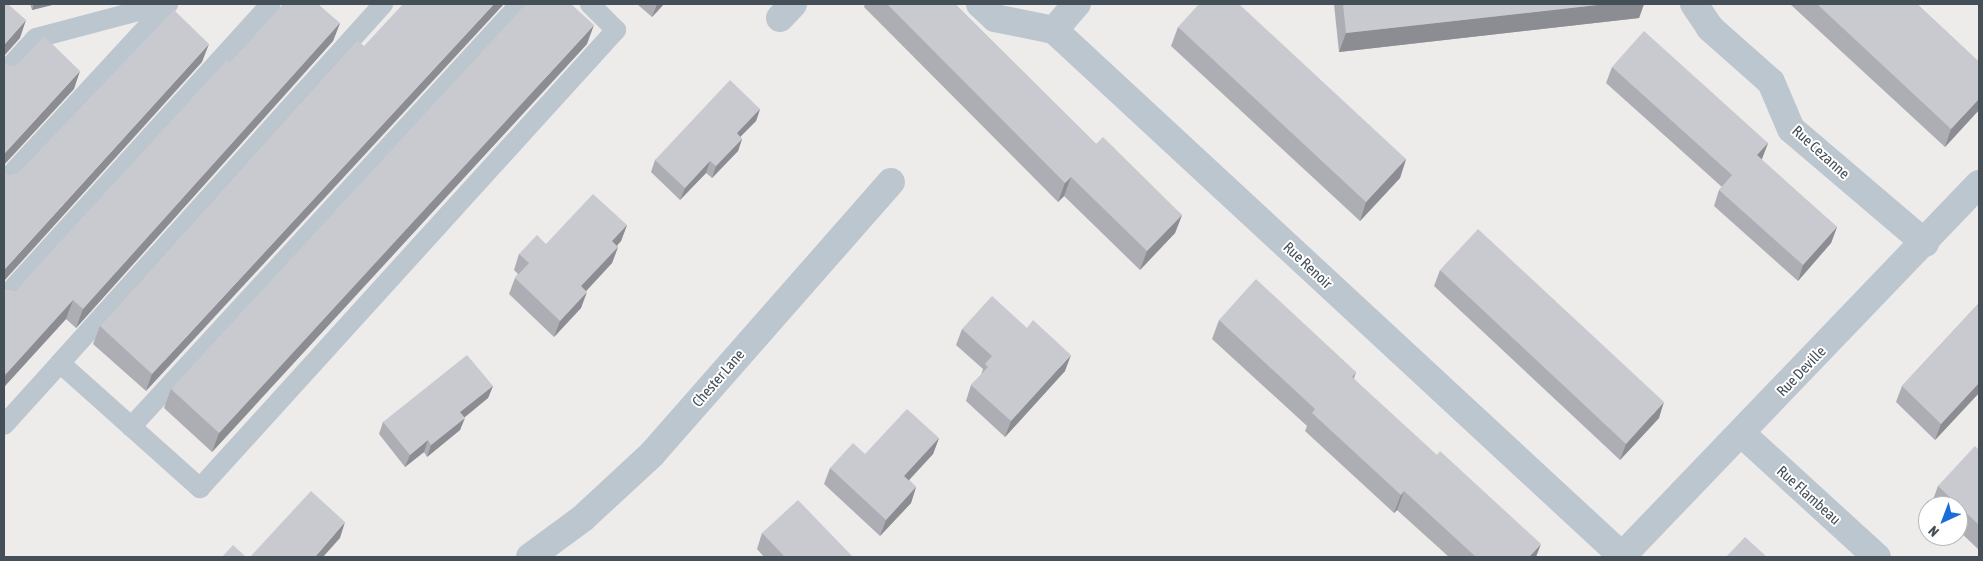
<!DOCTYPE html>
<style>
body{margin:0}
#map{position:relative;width:1983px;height:561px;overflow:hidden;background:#eeebeb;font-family:"Asap Condensed",sans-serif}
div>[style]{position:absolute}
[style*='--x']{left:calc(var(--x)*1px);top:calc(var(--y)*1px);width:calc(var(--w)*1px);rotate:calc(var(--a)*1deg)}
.service>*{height:20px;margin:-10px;padding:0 10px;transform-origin:10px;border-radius:10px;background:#bcc6ce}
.minor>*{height:28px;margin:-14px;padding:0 14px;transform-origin:14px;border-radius:14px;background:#bcc6ce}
.wall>*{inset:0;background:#acaeb3}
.shaded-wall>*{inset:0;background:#8c8d92}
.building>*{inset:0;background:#c8cad0}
span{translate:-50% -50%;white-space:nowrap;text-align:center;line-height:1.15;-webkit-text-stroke:4px #fff;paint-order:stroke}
.street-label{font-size:15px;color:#444f58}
.frame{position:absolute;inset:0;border:5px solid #444f58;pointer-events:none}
.north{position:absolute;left:1918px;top:496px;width:50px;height:50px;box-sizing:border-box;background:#fff;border:1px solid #b4b9bc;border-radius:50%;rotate:223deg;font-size:14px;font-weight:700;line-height:20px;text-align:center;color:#444f58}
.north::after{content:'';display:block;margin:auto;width:18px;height:22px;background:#186ddb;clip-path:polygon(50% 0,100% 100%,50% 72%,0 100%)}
</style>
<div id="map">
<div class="service">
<i style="--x:4;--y:73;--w:47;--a:-47.6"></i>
<i style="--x:36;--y:38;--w:133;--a:-14.8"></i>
<i style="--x:4;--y:182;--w:242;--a:-47.3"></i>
<i style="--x:4;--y:298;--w:397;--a:-47.8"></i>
<i style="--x:60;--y:363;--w:483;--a:-48"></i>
<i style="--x:4;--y:425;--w:84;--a:-47.9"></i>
<i style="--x:60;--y:363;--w:188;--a:41.8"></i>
<i style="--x:200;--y:488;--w:619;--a:-47.75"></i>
<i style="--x:616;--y:30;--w:37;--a:-135"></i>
<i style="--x:131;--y:427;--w:575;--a:-47.4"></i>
</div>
<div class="minor">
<i style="--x:980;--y:4;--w:21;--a:43"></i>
<i style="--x:995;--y:18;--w:60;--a:11.5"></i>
<i style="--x:1054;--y:30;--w:774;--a:42.8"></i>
<i style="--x:1694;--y:4;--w:29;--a:56"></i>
<i style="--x:1710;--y:28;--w:81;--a:41.5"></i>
<i style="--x:1771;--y:82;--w:51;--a:66.9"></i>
<i style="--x:1791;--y:129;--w:176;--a:40.4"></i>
<i style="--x:780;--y:18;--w:19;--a:-47"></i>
<i style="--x:1054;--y:30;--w:35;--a:-49"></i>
<i style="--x:1741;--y:433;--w:184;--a:42.4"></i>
<i style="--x:530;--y:557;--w:66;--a:-36.3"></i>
<i style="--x:583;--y:518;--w:94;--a:-42.8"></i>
<i style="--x:652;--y:454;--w:362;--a:-48.7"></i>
<i style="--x:1621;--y:557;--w:517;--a:-46.18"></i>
</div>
<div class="wall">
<i style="clip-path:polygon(30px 4px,56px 4px,32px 10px)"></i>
<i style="clip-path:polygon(637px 4px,664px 4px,652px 17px)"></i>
<i style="clip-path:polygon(865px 4px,955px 4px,1096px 144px,1182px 215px,1175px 233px,1140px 270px,1064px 196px,1058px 202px,864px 7px)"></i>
<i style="clip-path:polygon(1334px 4px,1644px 4px,1639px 18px,1339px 52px)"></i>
<i style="clip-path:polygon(1790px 4px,1917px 4px,1979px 62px,1979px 110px,1945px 147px)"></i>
<i style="clip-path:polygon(340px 23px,333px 41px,76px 328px,66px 319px,4px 387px,4px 288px,15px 291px,230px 63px)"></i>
<i style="clip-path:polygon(1178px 27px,1406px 159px,1400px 178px,1360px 221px,1171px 46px)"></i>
<i style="clip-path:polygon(357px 40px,146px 391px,93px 344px,100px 326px)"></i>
<i style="clip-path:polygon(587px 44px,212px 452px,164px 408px,171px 389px)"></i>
<i style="clip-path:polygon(1612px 67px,1768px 143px,1761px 160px,1837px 227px,1831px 243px,1798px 281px,1714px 206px,1719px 190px,1722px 187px,1606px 83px)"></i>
<i style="clip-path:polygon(760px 109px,756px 121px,740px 137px,742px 139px,738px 151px,712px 178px,706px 173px,680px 200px,651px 172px,655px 160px)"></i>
<i style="clip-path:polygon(627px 225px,621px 241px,617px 246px,618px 247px,612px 263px,586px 291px,581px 308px,554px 337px,509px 294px,515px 278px,518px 274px,514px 270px,519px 254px,546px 244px)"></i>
<i style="clip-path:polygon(1440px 270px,1659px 418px,1620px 460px,1434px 286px)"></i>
<i style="clip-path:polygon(1979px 303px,1979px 393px,1935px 440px,1896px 402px,1902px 386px)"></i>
<i style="clip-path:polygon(1219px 320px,1356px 372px,1354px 379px,1536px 557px,1449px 557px,1397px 510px,1394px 513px,1305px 431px,1307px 426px,1212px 339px)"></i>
<i style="clip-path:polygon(962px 329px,1065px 371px,1005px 437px,966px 401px,971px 385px,981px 375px,983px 369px,956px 345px)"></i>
<i style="clip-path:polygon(493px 386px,488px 398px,464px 418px,460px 430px,427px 457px,424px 452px,405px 467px,379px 434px,383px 422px)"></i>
<i style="clip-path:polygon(939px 438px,933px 454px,909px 480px,916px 487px,911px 503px,880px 536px,824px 484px,830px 468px,865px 454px)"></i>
<i style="clip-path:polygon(1979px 450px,1979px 550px,1958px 530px,1958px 506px,1932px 506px,1931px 505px,1938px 486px)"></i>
<i style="clip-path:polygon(762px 533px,853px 557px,764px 557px,757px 549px)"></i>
</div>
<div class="shaded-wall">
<i style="clip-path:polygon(34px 4px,56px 4px,32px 10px)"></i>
<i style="clip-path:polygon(494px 4px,504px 4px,146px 391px,152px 374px)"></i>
<i style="clip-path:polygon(657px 4px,664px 4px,652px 17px)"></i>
<i style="clip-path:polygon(1606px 4px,1644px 4px,1639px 18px,1339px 52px,1346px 33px)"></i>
<i style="clip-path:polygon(26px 20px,20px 38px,4px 56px,4px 45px)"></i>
<i style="clip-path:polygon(340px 23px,333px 41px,76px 328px,83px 309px)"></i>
<i style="clip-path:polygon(594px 25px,587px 44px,212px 452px,219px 433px)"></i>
<i style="clip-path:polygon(209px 44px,202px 62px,4px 281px,4px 270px)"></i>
<i style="clip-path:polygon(80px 71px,74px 89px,4px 165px,4px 154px)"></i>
<i style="clip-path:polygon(1979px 99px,1979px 110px,1945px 147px,1951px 129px)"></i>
<i style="clip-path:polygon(760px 109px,756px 121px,732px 145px,737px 133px)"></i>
<i style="clip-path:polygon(742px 139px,738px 151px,712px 178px,716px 166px)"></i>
<i style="clip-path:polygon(1768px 143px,1762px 159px,1751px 171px,1757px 155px)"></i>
<i style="clip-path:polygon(1406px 159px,1400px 178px,1360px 221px,1366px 202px)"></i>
<i style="clip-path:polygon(710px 161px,706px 173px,680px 200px,685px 188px)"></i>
<i style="clip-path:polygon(1071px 177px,1064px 196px,1058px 202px,1065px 183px)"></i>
<i style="clip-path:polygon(1182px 215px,1175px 233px,1140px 270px,1147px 251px)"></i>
<i style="clip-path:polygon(627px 225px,621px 241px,606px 257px,612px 241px)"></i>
<i style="clip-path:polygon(1837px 227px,1831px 243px,1798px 281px,1803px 265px)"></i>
<i style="clip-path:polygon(618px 247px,612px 263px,576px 302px,581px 286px)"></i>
<i style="clip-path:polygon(587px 292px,581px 308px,554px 337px,560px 321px)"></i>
<i style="clip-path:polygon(73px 300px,66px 319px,4px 387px,4px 379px,6px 374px)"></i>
<i style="clip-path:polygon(1071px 355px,1065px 371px,1005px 437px,1011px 421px)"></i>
<i style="clip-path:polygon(1979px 383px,1979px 393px,1935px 440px,1941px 424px)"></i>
<i style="clip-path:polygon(493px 386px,488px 398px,456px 424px,460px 412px)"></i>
<i style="clip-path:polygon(1664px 402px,1659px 418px,1620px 460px,1626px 444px)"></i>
<i style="clip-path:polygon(465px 418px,460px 430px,427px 457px,431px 445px)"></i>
<i style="clip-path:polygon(939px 438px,933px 454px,898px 492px,904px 476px)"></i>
<i style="clip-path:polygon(428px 440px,424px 452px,405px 467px,410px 455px)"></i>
<i style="clip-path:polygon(916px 487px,911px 503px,880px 536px,886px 520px)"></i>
<i style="clip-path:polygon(1404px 491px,1397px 510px,1394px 513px,1401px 495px)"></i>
<i style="clip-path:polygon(345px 522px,340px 538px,323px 557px,315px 557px)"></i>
<i style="clip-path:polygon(1541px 544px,1536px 557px,1529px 557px)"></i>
</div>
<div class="building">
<i style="clip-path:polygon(4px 4px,8px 4px,26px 20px,4px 45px)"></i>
<i style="clip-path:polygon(283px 4px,318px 4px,340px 23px,83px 309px,73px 300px,6px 374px,4px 372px,4px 288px,15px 291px,227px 60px,230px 63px)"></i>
<i style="clip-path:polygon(403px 4px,494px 4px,152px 374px,100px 326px,357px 40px,364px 46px)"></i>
<i style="clip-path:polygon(526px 4px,571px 4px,594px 25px,219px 433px,171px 389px)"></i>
<i style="clip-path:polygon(887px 4px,955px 4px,1096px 144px,1103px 137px,1182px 215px,1147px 251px,1071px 177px,1065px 183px)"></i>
<i style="clip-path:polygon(1199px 4px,1239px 4px,1406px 159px,1366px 202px,1178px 27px)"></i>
<i style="clip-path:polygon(1343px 4px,1606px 4px,1346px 33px)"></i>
<i style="clip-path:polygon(1817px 4px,1917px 4px,1979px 62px,1979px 99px,1951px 129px)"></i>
<i style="clip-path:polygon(174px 10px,209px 44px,4px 270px,4px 171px,9px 175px,19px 172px)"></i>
<i style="clip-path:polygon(1644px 31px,1768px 143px,1757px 155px,1837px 227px,1803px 265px,1719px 190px,1732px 175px,1612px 67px)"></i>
<i style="clip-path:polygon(44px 36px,80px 71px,4px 154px,4px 64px,14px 66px,19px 63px)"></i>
<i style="clip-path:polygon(730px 80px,760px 109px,737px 133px,742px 139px,716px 166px,710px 161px,685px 188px,655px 160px)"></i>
<i style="clip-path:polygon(593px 194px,627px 225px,612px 241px,618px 247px,581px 286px,587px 292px,560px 321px,515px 278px,529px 263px,519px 254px,537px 235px,546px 244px)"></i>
<i style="clip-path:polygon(1478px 229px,1664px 402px,1626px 444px,1440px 270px)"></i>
<i style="clip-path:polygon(1256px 279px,1356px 372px,1352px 377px,1437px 455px,1440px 451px,1541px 544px,1529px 557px,1476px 557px,1404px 491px,1401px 495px,1312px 413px,1315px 409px,1219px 320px)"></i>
<i style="clip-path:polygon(992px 296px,1027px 328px,1033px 320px,1071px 355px,1011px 421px,971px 385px,988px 367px,985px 364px,992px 356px,962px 329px)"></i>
<i style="clip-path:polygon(1979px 303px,1979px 383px,1941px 424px,1902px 386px)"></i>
<i style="clip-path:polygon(467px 355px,493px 386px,460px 412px,465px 418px,431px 445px,428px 440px,410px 455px,383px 422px)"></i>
<i style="clip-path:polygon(907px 409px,939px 438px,904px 476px,916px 487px,886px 520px,830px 468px,853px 443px,865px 454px)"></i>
<i style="clip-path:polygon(1975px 446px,1979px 450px,1979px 525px,1938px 486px)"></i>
<i style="clip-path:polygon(311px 491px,345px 522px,315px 557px,250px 557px)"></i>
<i style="clip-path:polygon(798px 500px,853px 557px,785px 557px,762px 533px)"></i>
<i style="clip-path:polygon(1745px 537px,1767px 557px,1726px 557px)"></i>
<i style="clip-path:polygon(233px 545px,246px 557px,222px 557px)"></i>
</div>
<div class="street-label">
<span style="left:1821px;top:152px;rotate:42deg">Rue Cezanne</span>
<span style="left:1308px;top:265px;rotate:43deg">Rue Renoir</span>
<span style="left:1801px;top:371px;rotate:-46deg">Rue Deville</span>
<span style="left:718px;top:378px;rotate:-49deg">Chester Lane</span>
<span style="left:1809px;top:495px;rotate:42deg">Rue Flambeau</span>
</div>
<div class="frame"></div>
<div class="north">N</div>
</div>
